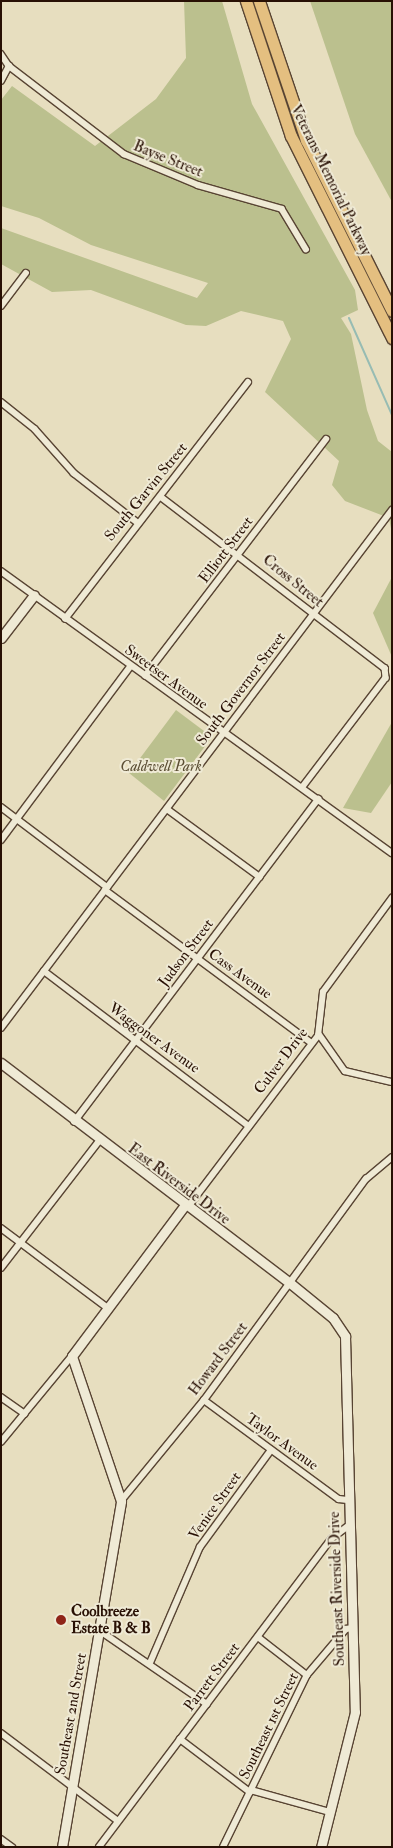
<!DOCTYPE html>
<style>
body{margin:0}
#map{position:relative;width:393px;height:1848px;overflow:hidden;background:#e7debf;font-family:"IM FELL Double Pica",serif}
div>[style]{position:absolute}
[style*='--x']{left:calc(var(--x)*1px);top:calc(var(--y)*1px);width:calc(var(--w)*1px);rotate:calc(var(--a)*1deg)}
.green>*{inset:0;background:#bbc08e}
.stream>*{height:2px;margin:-1px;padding:0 1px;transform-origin:1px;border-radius:1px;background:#97bcb3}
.roads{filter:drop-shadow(1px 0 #584433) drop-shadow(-1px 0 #584433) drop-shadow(0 1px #584433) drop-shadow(0 -1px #584433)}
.street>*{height:5.5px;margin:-2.75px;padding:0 2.75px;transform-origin:2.75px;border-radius:2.75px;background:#efead5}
.secondary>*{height:9px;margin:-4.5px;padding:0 4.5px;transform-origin:4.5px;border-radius:4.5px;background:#efead5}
.highway>*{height:11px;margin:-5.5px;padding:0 5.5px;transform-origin:5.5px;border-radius:5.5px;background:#e4bf80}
.dots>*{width:14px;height:14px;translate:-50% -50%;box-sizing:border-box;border:2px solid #efead5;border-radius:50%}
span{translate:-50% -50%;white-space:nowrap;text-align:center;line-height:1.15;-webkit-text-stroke:4px #efead5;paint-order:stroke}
.street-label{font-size:15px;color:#281004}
.park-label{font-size:15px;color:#5b4e34;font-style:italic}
.poi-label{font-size:15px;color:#281004;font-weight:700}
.left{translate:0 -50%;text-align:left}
.frame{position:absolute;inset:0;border:2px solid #281004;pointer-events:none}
</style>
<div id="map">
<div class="green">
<i style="clip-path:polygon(184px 1px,222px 1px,252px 104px,355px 290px,358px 310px,341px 318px,351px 334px,367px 410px,378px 441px,392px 452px,392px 534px,389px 518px,345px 501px,332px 485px,339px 461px,265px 392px,291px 339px,283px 321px,241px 311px,206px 326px,186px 325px,91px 290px,52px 292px,1px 264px,1px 228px,197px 298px,208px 283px,91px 245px,39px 218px,1px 206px,1px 100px,12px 86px,95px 146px,156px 99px,186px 58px)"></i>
<i style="clip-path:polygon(310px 1px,392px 1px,392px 202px,355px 134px)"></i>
<i style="clip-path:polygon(392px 577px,392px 657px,373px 613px)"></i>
<i style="clip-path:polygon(176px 710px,212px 737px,164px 801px,129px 773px)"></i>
<i style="clip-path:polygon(392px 722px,392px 782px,371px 813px,343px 808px)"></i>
</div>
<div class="stream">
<i style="--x:349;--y:318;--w:106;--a:66.1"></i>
</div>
<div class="roads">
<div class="street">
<i style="--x:1;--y:54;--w:14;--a:56"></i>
<i style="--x:9;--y:66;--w:145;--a:37.4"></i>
<i style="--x:124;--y:154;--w:80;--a:22.7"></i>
<i style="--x:198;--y:185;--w:87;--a:15.9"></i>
<i style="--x:282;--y:209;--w:47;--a:59"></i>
<i style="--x:1;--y:81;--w:17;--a:-62"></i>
<i style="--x:1;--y:306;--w:41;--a:-52.9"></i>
<i style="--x:1;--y:402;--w:43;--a:38.5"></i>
<i style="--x:35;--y:429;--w:59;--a:48.4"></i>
<i style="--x:74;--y:473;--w:80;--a:37.9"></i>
<i style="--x:161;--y:497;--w:282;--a:37.4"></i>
<i style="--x:385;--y:668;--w:10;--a:84"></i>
<i style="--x:386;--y:678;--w:137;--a:127.3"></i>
<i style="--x:1;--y:571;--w:482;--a:35.8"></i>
<i style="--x:65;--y:619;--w:299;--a:-52.3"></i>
<i style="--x:145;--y:676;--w:298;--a:-52.6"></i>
<i style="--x:1;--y:807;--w:133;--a:37"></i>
<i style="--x:167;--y:809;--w:115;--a:36.2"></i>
<i style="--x:1;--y:840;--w:216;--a:-53.3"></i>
<i style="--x:105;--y:890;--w:257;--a:36.5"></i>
<i style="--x:44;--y:971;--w:257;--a:37.1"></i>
<i style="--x:1;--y:1028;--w:649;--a:-52.95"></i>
<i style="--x:319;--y:1034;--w:45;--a:54.9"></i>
<i style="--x:345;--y:1071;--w:48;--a:13.2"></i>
<i style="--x:74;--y:1122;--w:405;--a:-52.9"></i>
<i style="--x:188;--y:1207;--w:215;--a:-52.8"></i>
<i style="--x:318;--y:1036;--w:44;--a:-83.5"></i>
<i style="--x:323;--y:992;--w:117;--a:-53.7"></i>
<i style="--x:1;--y:1228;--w:134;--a:36.8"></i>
<i style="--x:1;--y:1268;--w:160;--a:-52.3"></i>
<i style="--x:1;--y:1397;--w:29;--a:35"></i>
<i style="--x:204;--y:1400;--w:167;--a:36.3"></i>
<i style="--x:339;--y:1499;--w:8;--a:7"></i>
<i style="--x:1;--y:1442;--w:112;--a:-50.5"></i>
<i style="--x:121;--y:1501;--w:131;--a:-50.6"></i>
<i style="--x:204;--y:1400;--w:274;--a:-53.8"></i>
<i style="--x:366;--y:1179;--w:34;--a:-40"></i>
<i style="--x:99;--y:1630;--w:131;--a:34.4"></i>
<i style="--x:258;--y:1637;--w:62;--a:37.8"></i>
<i style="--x:150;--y:1663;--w:126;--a:-66.7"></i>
<i style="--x:200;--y:1547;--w:120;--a:-53.8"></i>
<i style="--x:1;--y:1733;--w:146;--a:36.9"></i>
<i style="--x:180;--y:1739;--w:88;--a:37.1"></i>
<i style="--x:251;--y:1790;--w:82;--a:15.6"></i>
<i style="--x:1;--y:1839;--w:14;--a:36"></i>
<i style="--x:99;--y:1847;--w:386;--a:-53"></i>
<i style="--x:331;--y:1539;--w:21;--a:-37"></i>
<i style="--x:223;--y:1847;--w:191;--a:-64"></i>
<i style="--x:307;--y:1675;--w:60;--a:-49.7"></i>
<i style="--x:346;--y:1629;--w:6;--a:-9"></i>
</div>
<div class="secondary">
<i style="--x:1;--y:638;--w:54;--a:-52.5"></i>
<i style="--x:1;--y:1063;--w:363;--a:37.3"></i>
<i style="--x:290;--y:1283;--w:55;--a:39.1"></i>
<i style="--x:333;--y:1318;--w:22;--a:56"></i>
<i style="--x:345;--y:1336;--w:376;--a:88.5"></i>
<i style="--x:355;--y:1712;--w:139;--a:104.1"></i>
<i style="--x:62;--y:1847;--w:351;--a:-80.3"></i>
<i style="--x:121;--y:1501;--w:153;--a:-108.7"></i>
<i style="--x:72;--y:1356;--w:189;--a:-53.2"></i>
</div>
<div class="highway">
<i style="--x:246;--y:1;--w:142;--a:71.6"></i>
<i style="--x:291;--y:136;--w:226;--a:63.4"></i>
<i style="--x:259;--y:1;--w:147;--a:71.3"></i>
<i style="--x:306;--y:140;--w:191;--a:63.3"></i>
</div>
</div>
<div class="dots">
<i style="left:61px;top:1620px;background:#8f2418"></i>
</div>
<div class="street-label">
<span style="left:168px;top:159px;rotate:22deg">Bayse Street</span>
<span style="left:331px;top:180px;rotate:64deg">Veterans Memorial Parkway</span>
<span style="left:146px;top:492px;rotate:-51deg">South Garvin Street</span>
<span style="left:226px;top:550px;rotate:-53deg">Elliott Street</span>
<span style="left:293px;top:581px;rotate:39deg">Cross Street</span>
<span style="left:166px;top:677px;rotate:36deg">Sweetser Avenue</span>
<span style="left:241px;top:689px;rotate:-53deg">South Governor Street</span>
<span style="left:186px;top:953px;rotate:-53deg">Judson Street</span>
<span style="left:240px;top:974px;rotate:36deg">Cass Avenue</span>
<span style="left:154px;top:1038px;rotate:36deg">Waggoner Avenue</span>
<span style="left:281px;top:1061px;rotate:-53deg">Culver Drive</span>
<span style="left:179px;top:1184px;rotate:37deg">East Riverside Drive</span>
<span style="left:218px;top:1359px;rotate:-53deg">Howard Street</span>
<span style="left:282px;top:1442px;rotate:36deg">Taylor Avenue</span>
<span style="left:215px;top:1506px;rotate:-55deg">Venice Street</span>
<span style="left:337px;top:1589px;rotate:-92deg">Southeast Riverside Drive</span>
<span style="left:212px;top:1677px;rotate:-53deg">Parrett Street</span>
<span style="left:71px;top:1714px;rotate:-80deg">Southeast 2nd Street</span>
<span style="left:269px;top:1726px;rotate:-64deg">Southeast 1st Street</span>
</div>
<div class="park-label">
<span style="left:161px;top:767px">Caldwell Park</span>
</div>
<div class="poi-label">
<span class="left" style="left:71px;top:1620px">Coolbreeze<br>Estate B &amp; B</span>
</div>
<div class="frame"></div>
</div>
